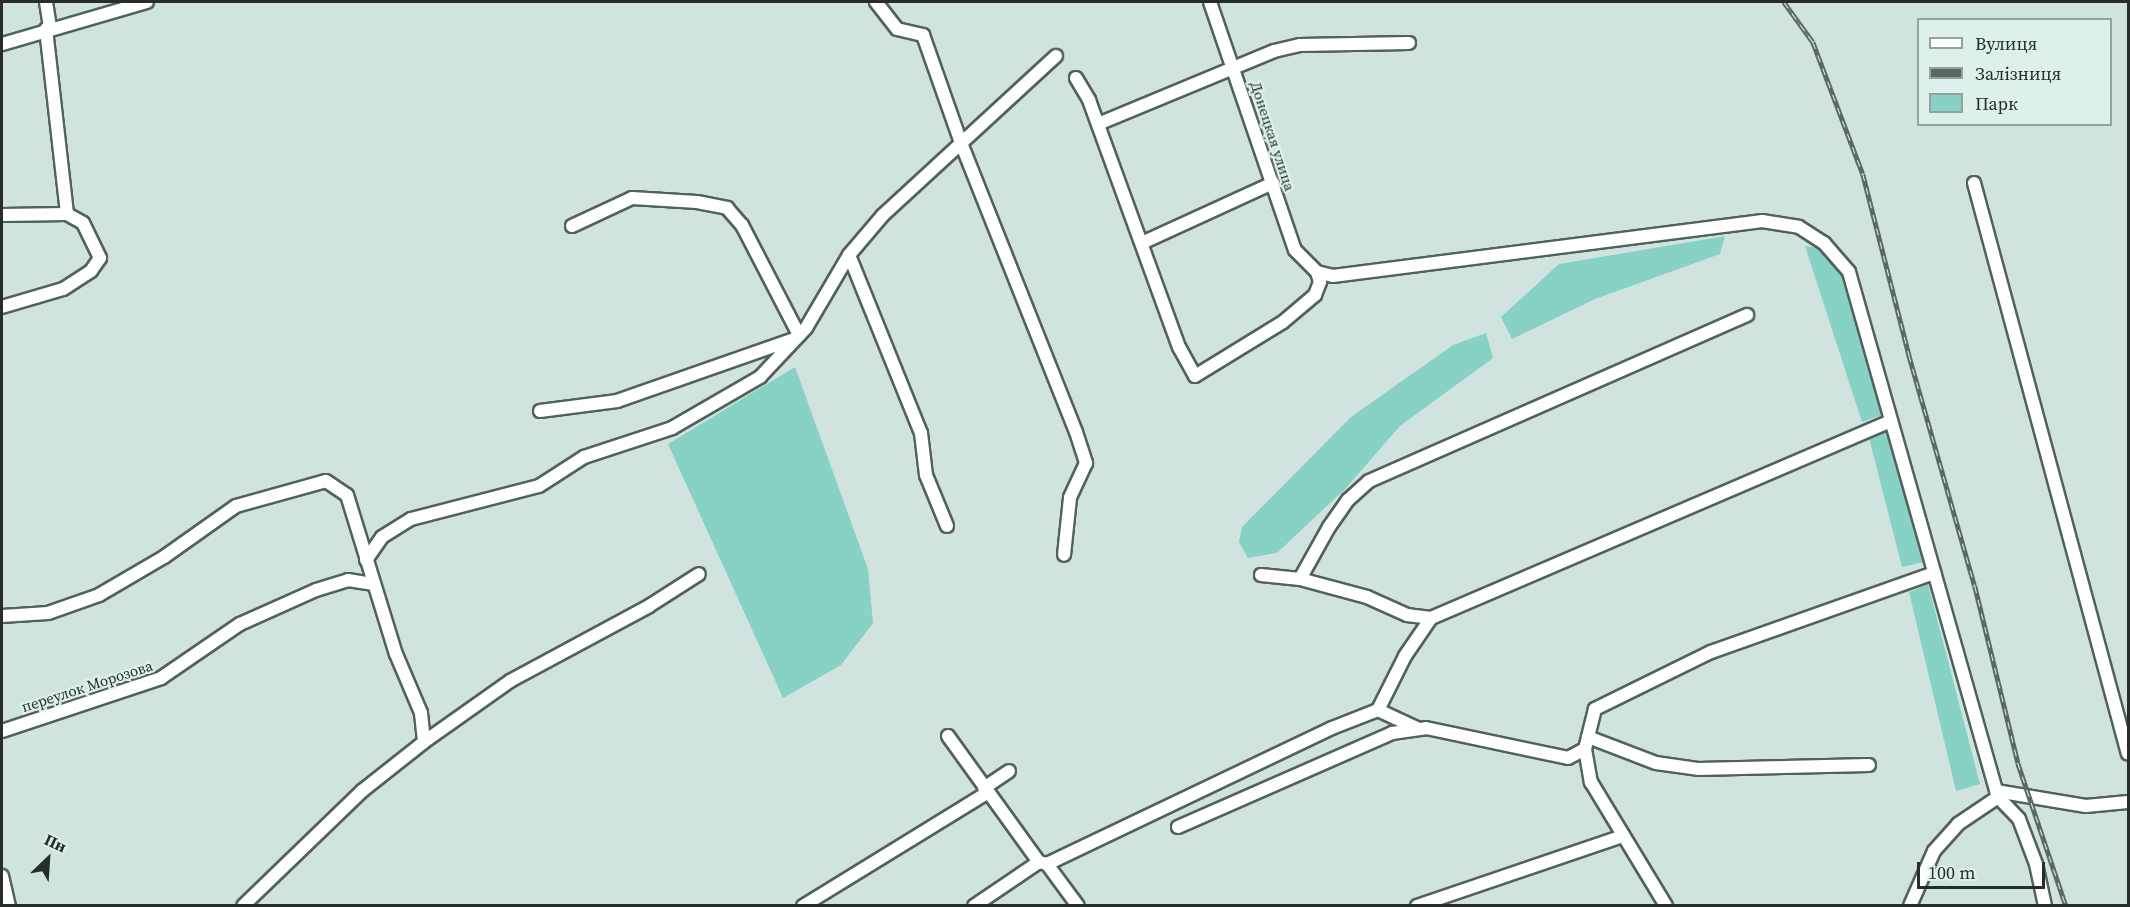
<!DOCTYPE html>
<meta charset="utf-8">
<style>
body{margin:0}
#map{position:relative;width:2130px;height:907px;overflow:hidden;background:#d1e3df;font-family:"Source Serif 4",serif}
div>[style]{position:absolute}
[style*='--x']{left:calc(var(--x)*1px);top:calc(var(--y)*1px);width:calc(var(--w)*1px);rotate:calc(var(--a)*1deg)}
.green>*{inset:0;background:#88d2c4}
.roads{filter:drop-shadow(2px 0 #51615e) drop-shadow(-2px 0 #51615e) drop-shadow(0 2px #51615e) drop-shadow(0 -2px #51615e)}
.minor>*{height:12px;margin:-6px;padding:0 6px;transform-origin:6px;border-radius:6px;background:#fff}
.rail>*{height:4.5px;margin-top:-2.25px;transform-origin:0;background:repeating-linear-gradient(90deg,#def0ec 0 7px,#5d6865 0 14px);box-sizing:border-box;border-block:2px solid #5d6865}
span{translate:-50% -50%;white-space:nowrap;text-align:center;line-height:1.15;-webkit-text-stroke:4.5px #def0ec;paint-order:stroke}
.street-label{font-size:15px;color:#262d2b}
.frame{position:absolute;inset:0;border:3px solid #262d2b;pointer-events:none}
.legend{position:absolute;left:1917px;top:18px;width:195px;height:108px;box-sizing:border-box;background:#def0ec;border:2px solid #94a29f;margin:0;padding:8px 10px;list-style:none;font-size:18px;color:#262d2b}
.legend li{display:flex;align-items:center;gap:12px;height:30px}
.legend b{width:30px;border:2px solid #94a29f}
.north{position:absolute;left:18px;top:829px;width:60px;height:60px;-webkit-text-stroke:4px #def0ec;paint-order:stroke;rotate:25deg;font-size:16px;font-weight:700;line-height:24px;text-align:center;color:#262d2b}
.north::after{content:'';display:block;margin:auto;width:21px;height:27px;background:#262d2b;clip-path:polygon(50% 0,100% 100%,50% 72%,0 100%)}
.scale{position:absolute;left:1917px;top:862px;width:128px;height:27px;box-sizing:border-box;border:3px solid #262d2b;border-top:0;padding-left:8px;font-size:18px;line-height:21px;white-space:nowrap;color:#262d2b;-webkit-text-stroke:4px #def0ec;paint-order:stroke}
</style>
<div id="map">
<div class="green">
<i style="clip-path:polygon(1725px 236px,1720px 254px,1595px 299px,1512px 339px,1501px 317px,1559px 264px)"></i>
<i style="clip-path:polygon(1805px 246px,1819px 248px,1842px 277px,1882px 415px,1862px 422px)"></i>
<i style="clip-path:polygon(1486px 333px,1493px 358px,1400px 426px,1346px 488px,1277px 553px,1248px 558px,1239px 542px,1242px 527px,1351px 417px,1453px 345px)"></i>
<i style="clip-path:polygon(795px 367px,868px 569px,873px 623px,841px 665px,783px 698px,668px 444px)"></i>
<i style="clip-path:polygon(1886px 429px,1924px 562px,1902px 567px,1869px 438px)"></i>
<i style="clip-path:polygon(1928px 584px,1980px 784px,1956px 791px,1909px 592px)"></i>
</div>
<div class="roads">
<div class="minor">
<i style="--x:46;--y:2;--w:26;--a:81"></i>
<i style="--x:876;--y:2;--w:34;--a:52"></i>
<i style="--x:897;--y:29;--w:27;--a:13"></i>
<i style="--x:923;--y:35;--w:114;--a:70.6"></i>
<i style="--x:961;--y:143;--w:311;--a:68.3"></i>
<i style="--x:1076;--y:432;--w:33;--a:72"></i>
<i style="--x:1086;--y:463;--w:38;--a:115"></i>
<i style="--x:1070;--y:498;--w:57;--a:96"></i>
<i style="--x:1210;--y:2;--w:262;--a:71.1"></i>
<i style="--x:1295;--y:250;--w:31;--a:45"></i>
<i style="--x:1317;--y:272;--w:16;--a:14"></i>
<i style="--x:1333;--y:276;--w:433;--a:-7.3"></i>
<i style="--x:1762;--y:221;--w:37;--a:9"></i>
<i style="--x:1799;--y:227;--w:30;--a:33"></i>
<i style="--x:1824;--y:243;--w:38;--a:49"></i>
<i style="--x:1849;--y:272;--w:546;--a:74.16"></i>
<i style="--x:1998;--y:797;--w:30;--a:46"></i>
<i style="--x:2019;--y:819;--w:48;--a:69.3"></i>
<i style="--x:2036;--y:864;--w:43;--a:77.9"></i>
<i style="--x:46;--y:29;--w:186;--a:83.5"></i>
<i style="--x:2;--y:44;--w:151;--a:-16.2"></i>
<i style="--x:1076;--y:78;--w:26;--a:59"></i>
<i style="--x:1089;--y:100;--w:263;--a:70"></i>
<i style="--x:1179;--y:347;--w:33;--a:61"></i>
<i style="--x:1195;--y:376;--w:103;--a:-31.5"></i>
<i style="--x:1283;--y:322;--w:42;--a:-40.2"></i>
<i style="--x:1315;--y:295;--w:14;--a:-69"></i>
<i style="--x:1320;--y:282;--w:10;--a:-107"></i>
<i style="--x:1098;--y:124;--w:191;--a:-22.5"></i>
<i style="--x:1274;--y:51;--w:27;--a:-13"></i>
<i style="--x:1300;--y:45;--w:109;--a:-1.1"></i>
<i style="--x:1974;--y:183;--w:591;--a:74.91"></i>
<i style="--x:2;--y:215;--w:65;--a:-0.9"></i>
<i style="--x:67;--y:214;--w:18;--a:29"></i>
<i style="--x:83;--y:223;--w:39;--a:64"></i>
<i style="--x:100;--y:258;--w:16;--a:125"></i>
<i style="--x:91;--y:271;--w:33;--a:147"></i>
<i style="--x:63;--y:289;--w:64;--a:163.6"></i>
<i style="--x:572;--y:226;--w:66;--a:-25"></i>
<i style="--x:632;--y:198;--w:65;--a:3.5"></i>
<i style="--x:697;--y:202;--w:31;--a:11"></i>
<i style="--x:727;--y:208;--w:23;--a:49"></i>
<i style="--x:742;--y:225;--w:124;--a:62.6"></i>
<i style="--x:1144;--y:242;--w:142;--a:-24.6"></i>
<i style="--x:849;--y:255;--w:192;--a:68"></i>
<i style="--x:921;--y:433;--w:42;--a:83.2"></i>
<i style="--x:926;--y:475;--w:55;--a:67.6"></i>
<i style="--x:540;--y:411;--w:78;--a:-7.4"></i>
<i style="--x:617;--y:401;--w:188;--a:-19.3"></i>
<i style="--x:366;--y:560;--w:28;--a:-55"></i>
<i style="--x:382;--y:537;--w:34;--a:-32"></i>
<i style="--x:411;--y:519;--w:132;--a:-14.5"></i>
<i style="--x:539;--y:486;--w:54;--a:-32.8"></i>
<i style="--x:584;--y:457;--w:93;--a:-18.2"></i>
<i style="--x:672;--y:428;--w:102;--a:-30.1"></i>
<i style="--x:760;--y:377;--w:67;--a:-46.8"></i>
<i style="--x:806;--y:328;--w:85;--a:-59.5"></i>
<i style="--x:849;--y:255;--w:52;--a:-49.6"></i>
<i style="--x:883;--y:215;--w:235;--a:-42.6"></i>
<i style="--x:1261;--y:575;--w:39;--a:6"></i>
<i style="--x:1300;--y:579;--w:69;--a:15"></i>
<i style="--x:1367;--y:597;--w:44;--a:24.2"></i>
<i style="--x:1407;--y:615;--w:24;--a:7"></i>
<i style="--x:1300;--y:579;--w:60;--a:-60.9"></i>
<i style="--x:1329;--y:527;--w:33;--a:-55"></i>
<i style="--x:1348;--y:500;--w:28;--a:-42"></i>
<i style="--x:1369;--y:481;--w:413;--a:-23.7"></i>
<i style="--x:2;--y:616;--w:46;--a:-3.7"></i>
<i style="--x:48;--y:613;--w:54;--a:-19.4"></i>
<i style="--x:99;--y:595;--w:75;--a:-30.3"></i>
<i style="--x:164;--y:557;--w:88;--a:-35.3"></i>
<i style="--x:236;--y:506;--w:93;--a:-15.5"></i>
<i style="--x:326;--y:481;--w:25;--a:34"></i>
<i style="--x:347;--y:495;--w:166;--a:72.9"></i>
<i style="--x:396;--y:654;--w:64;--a:67"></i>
<i style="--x:421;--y:713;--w:29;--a:84"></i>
<i style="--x:424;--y:742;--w:79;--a:141.7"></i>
<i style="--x:362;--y:791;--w:165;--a:136"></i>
<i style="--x:1378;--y:710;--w:60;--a:-63.4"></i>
<i style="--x:1405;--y:656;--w:46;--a:-55.6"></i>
<i style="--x:1431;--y:618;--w:500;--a:-23.18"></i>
<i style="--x:2;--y:731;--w:168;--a:-18.4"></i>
<i style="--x:161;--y:678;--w:96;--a:-34.4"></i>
<i style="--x:240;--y:624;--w:83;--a:-24.1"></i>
<i style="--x:316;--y:590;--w:34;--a:-17"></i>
<i style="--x:348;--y:580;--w:26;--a:9"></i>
<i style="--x:948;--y:736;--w:155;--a:54.2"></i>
<i style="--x:1588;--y:737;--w:73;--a:20.9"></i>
<i style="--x:1656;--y:763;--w:42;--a:8.1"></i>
<i style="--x:1698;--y:769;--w:171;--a:-1.3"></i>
<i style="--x:424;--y:742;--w:105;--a:-35.3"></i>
<i style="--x:510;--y:681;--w:158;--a:-28.3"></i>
<i style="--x:649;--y:606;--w:59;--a:-32.6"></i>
<i style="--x:1585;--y:749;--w:34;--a:80"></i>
<i style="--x:1591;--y:782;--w:145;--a:58.8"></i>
<i style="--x:984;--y:788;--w:30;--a:-34"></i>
<i style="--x:1996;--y:791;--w:91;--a:9.5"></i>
<i style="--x:2086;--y:806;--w:42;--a:-5.4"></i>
<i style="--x:1178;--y:827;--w:234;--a:-23.7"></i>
<i style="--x:1392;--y:733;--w:34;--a:-8"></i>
<i style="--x:1426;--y:728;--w:145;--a:11.9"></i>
<i style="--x:1568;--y:758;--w:19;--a:-28"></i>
<i style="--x:1585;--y:749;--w:41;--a:-76"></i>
<i style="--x:1595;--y:709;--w:129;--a:-26.2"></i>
<i style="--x:1711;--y:652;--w:237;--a:-19.5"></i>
<i style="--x:1047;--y:864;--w:52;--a:53.6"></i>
<i style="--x:2;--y:876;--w:31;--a:77"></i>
<i style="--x:803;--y:906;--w:216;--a:-31.6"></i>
<i style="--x:974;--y:906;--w:78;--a:-34.1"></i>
<i style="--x:1039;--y:862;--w:8;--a:14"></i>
<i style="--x:1047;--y:864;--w:316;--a:-25.5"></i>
<i style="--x:1332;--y:728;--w:49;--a:-21.4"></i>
<i style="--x:1378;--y:710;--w:45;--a:24.9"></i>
<i style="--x:1417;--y:906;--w:218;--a:-18.8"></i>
<i style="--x:1910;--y:906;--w:60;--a:-66.4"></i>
<i style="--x:1934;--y:851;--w:36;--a:-48"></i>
<i style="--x:1958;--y:824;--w:48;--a:-34"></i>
</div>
</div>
<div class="rail">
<i style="--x:1784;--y:2;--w:49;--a:54.1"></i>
<i style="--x:1813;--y:42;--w:141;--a:69.3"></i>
<i style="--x:1863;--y:174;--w:187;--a:75.7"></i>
<i style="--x:1909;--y:355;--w:240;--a:74.1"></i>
<i style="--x:1975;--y:586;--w:182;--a:76.3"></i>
<i style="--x:2018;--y:763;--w:151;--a:71.4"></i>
</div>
<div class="street-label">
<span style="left:1273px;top:136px;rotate:72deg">Донецкая улица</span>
<span style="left:87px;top:686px;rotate:-18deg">переулок Морозова</span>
</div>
<div class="frame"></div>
<ul class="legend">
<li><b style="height:8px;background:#fff"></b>Вулиця</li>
<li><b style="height:8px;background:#5d6865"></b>Залізниця</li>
<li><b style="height:16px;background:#88d2c4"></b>Парк</li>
</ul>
<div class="north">Пн</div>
<div class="scale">100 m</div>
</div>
